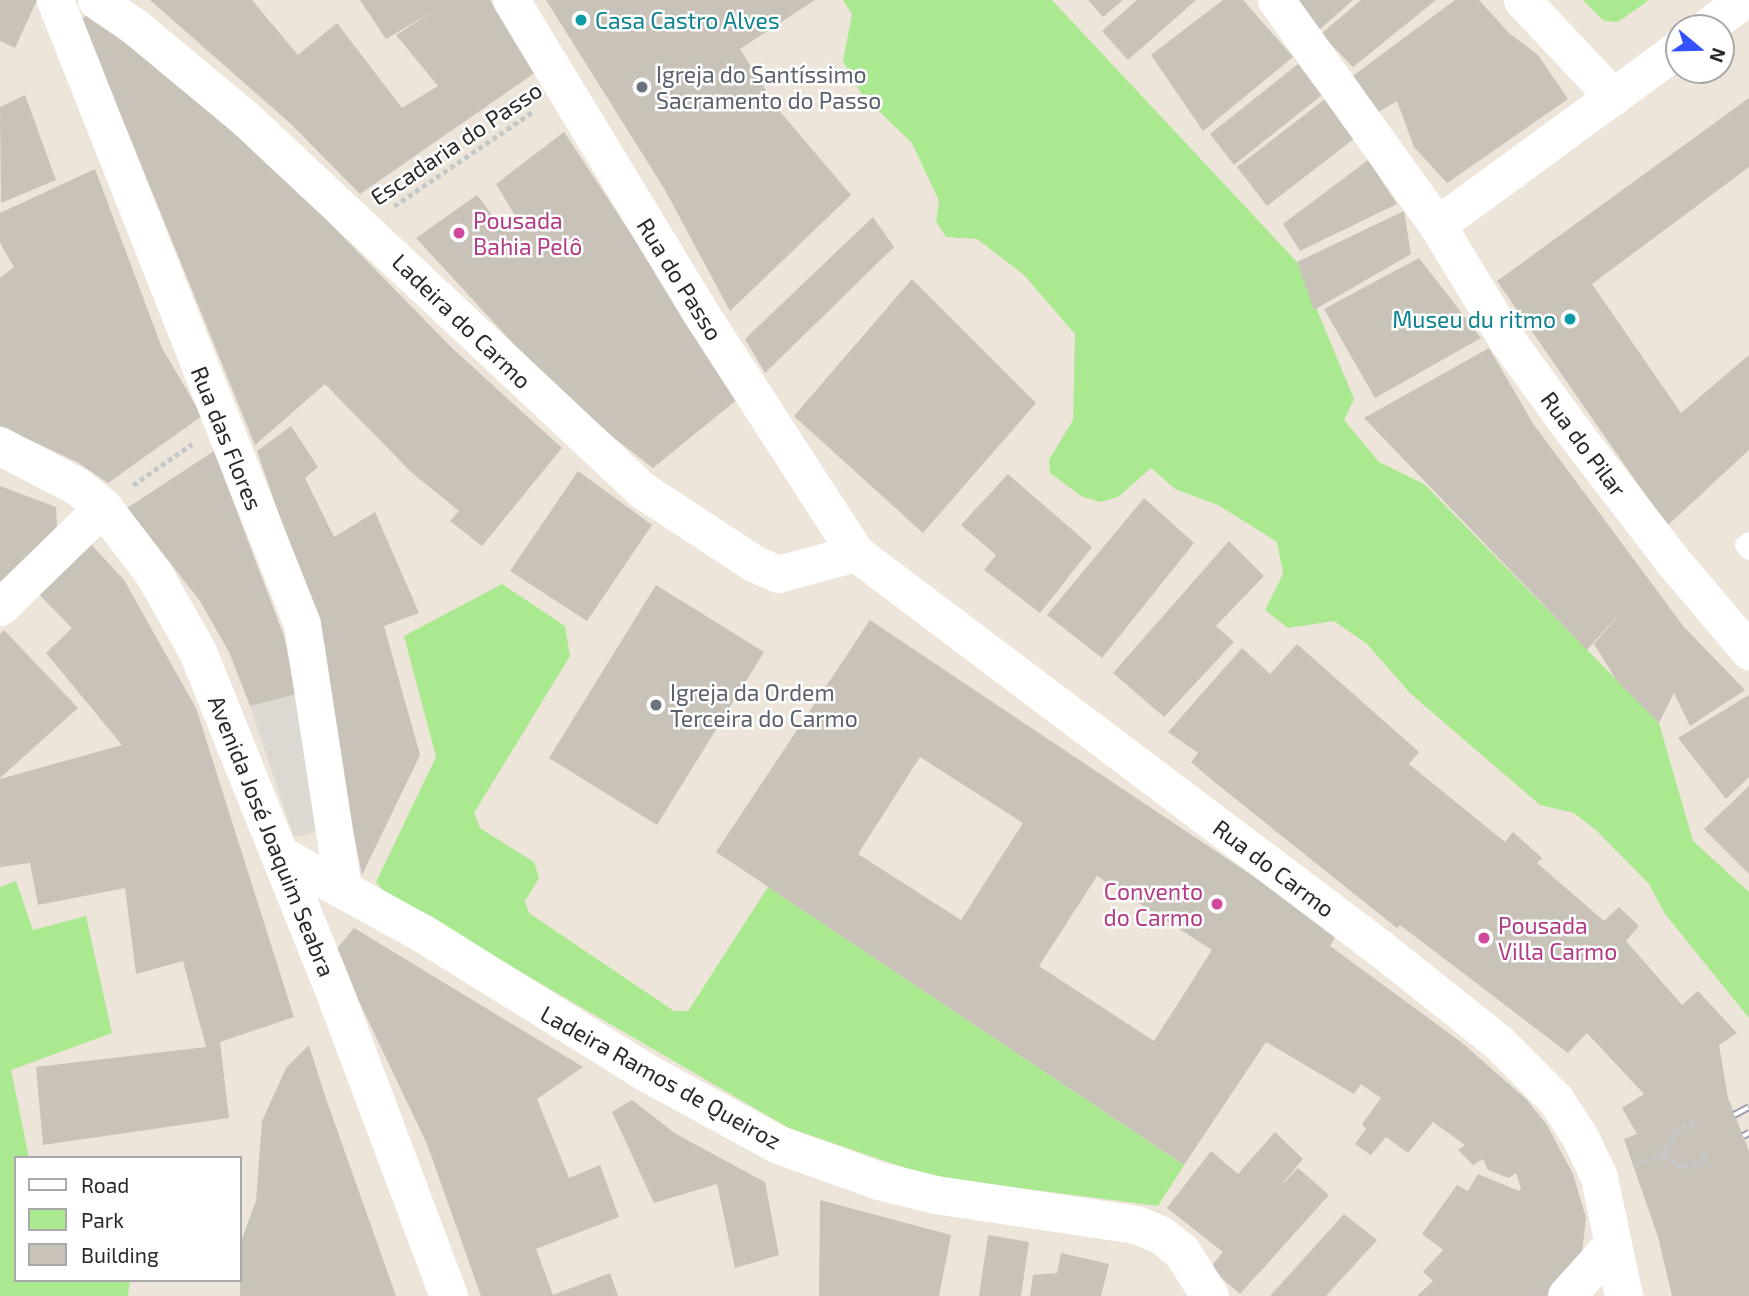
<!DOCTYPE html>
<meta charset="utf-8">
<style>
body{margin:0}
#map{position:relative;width:1749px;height:1296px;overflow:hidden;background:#ede5d9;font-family:"Exo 2",sans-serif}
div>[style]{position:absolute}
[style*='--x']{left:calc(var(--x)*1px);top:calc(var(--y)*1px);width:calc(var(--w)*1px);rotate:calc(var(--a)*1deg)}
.green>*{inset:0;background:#abe990}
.plaza>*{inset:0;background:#ddd8d1}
.building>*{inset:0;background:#c8c2b9}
.path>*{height:4.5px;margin-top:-2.25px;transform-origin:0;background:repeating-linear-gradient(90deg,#c7c7c7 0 5px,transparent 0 8.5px)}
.service>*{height:18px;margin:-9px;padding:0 9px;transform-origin:9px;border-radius:9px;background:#fff}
.minor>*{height:37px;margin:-18.5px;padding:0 18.5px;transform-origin:18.5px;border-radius:18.5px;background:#fff}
.tertiary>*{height:38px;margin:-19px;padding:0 19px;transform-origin:19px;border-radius:19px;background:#fff}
.secondary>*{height:38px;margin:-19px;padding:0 19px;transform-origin:19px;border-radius:19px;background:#fff}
.rail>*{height:8px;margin-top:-4px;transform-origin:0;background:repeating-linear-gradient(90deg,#fff 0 16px,#9c9fb6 0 32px);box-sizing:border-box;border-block:2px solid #9c9fb6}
.dots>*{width:19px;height:19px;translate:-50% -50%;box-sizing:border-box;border:4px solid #fff;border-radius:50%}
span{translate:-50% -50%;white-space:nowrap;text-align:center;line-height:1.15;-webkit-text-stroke:5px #fff;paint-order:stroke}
.culture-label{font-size:23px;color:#0d838f}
.left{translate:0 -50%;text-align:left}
.right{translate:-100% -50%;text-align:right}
.worship-label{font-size:23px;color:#5b616d}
.street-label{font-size:23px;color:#292929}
.hotel-label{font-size:23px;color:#b23c85}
.legend{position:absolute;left:14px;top:1156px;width:228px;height:126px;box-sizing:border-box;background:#fff;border:2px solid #a9a9a9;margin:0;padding:9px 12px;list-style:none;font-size:21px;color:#292929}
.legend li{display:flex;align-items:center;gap:14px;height:35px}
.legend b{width:35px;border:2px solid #a9a9a9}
.north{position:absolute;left:1665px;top:14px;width:70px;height:70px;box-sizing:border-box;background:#fff;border:2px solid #a9a9a9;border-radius:50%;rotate:109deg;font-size:19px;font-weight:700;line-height:28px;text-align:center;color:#292929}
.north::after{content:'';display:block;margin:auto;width:24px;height:32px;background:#3552ff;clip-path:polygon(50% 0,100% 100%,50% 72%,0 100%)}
</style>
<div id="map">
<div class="green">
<i style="clip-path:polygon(843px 0,1052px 0,1297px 262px,1354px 399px,1344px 420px,1379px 462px,1424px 484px,1659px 723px,1693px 841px,1749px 892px,1749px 1018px,1665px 914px,1649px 884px,1596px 830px,1574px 813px,1540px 805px,1411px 694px,1367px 644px,1334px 621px,1288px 628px,1265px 610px,1283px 574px,1277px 542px,1218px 505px,1175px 489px,1151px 468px,1118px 497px,1100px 502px,1081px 496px,1050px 473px,1049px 460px,1073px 420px,1075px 334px,1023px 274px,977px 239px,946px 237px,936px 221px,939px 201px,912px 143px,862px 95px,843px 61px,852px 14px)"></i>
<i style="clip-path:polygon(1583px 0,1649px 0,1618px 22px,1604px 21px)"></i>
<i style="clip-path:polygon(502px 584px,565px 626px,570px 656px,474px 813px,480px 828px,534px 862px,539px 878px,525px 901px,529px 913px,674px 1011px,688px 1011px,768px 887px,1184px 1165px,1158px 1206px,929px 1176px,789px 1128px,385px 893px,376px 882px,436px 757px,404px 636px)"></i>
<i style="clip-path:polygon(16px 881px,33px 930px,86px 916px,112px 1033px,11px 1070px,29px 1158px,16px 1158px,16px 1280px,130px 1280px,128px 1296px,0 1296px,0 887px)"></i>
</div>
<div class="plaza">
<i style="clip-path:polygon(296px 694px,316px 832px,294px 837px,250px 706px)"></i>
</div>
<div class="building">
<i style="clip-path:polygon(0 0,37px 0,15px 48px,0 41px)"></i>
<i style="clip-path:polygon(150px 0,252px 0,298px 55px,337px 23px,402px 108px,438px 86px,396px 35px,435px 10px,386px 39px,360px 0,490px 0,536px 72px,360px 194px,292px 125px)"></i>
<i style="clip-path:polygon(546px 0,815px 0,740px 49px,777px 108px,851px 195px,730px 311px,665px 190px)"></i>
<i style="clip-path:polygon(1088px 0,1123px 0,1103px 17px)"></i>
<i style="clip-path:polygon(1137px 0,1196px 0,1128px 60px,1102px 31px)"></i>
<i style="clip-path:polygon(1223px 0,1243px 0,1293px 57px,1203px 131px,1151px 55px)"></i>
<i style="clip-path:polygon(1292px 0,1353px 0,1319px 30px)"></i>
<i style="clip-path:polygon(1361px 0,1436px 0,1353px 67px,1321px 34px)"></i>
<i style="clip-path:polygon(1455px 0,1479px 0,1509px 33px,1538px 55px,1568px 99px,1447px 183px,1414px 147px,1397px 101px,1377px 113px,1350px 78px)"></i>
<i style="clip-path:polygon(90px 13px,160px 64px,313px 206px,452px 348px,562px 448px,482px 546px,450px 521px,459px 511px,411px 472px,325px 384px,255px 445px,129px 135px,78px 22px)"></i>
<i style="clip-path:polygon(1298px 64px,1322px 95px,1234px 165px,1210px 134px)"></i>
<i style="clip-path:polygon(25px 95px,56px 180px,1px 203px,0 107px)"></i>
<i style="clip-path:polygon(1749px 98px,1749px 167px,1592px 284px,1681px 413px,1749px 355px,1749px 450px,1667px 526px,1497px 281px)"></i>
<i style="clip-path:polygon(1325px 99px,1355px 138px,1267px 206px,1237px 167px)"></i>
<i style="clip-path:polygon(564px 132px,739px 398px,653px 468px,587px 417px,535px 367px,416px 238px,477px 195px,501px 227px,516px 217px,496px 184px)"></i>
<i style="clip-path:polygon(1368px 160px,1397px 204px,1300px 251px,1283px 224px)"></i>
<i style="clip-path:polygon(95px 169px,162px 348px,202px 416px,108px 483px,77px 462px,0 426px,0 278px,14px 267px,0 243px,0 213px)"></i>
<i style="clip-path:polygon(1404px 211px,1411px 254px,1314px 310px,1297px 262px)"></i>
<i style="clip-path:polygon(873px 217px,894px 247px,765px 373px,745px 339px)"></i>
<i style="clip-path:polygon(1419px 258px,1481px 338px,1375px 398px,1324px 309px)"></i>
<i style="clip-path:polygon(912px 279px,1036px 403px,923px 533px,794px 416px)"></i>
<i style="clip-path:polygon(1489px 348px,1534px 425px,1684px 627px,1745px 690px,1690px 726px,1674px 693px,1659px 723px,1617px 681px,1594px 644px,1629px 603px,1587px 650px,1364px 418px)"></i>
<i style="clip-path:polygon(291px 426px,318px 467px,305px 478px,334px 537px,375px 512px,419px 613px,384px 626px,420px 755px,362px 875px,342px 773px,325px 647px,257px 451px)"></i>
<i style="clip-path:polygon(214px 451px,284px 636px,296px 694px,250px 706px,229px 652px,200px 601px,127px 508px)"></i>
<i style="clip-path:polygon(578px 471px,652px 525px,587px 621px,510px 571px)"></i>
<i style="clip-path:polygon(1008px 474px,1092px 547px,1040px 613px,984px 570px,996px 555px,961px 525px)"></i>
<i style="clip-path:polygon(0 486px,56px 507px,57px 527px,0 584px)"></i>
<i style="clip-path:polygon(1144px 498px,1194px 543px,1102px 658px,1047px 615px)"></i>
<i style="clip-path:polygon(1229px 541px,1264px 576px,1216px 626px,1234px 642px,1164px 717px,1113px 673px)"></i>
<i style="clip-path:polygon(89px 542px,124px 580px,196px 708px,294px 1017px,220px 1042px,229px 1118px,43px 1145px,36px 1067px,206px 1047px,183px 961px,136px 974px,125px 888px,38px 905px,30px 863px,0 867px,0 779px,122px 745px,46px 653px,72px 628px,37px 592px)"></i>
<i style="clip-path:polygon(656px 585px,764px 652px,657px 825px,549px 758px)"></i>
<i style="clip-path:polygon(evenodd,870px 620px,1338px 933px,1330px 946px,1461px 1042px,1526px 1099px,1547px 1125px,1573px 1174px,1586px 1218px,1582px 1254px,1552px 1296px,1417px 1296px,1433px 1281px,1423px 1272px,1443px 1250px,1422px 1234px,1457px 1185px,1468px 1191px,1478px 1174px,1519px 1191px,1521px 1188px,1516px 1173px,1509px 1178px,1488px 1170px,1483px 1159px,1473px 1165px,1458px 1150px,1465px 1145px,1433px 1122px,1408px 1153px,1386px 1137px,1371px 1155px,1355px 1144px,1366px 1129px,1362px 1124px,1381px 1098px,1361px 1084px,1354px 1094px,1266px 1042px,1184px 1165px,716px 852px,870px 620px,920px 757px,1023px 823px,961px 920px,858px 854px,920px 757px,870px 620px,1097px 876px,1212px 950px,1154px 1041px,1039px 966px,1097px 876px)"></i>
<i style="clip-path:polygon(4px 630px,78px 708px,0 778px,0 634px)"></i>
<i style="clip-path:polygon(1297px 644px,1419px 752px,1409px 764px,1505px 842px,1513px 832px,1542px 858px,1537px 863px,1604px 921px,1619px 907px,1639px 926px,1626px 941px,1682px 1005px,1698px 991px,1737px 1033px,1719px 1045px,1728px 1098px,1749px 1151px,1749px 1296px,1672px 1296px,1658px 1237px,1624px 1139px,1637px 1134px,1622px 1108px,1644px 1094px,1587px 1033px,1568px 1053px,1400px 925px,1397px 928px,1212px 780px,1191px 762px,1198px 753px,1168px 732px,1242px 648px,1270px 674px)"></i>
<i style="clip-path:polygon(1749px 695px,1749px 777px,1726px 799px,1678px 738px)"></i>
<i style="clip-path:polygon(1749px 786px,1749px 874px,1704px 829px)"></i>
<i style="clip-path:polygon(354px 928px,583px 1067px,537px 1099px,569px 1178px,600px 1165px,619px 1217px,536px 1249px,553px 1295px,610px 1273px,618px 1296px,481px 1296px,427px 1144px,335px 951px)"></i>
<i style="clip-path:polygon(309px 1045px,325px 1096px,396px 1296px,240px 1296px,240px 1244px,256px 1201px,262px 1121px,286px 1068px)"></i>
<i style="clip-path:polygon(632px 1100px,676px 1134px,765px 1182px,779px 1255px,735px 1268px,717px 1184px,654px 1203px,612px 1112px)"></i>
<i style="clip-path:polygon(1275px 1132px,1303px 1159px,1277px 1190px,1298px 1168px,1329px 1195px,1240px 1294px,1210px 1268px,1223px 1252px,1167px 1208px,1211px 1151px,1238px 1174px)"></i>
<i style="clip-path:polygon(820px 1200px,951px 1235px,939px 1296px,819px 1296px)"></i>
<i style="clip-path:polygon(1344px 1214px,1377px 1240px,1326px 1296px,1270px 1296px)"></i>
<i style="clip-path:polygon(988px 1235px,1029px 1242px,1021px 1296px,979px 1296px)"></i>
<i style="clip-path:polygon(1061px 1253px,1109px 1264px,1101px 1296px,1030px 1296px,1033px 1275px,1057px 1273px)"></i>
</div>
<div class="path">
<i style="--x:394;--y:206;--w:169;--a:-34.2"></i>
<i style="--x:133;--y:485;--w:72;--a:-34.8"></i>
<i style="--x:1663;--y:1155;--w:26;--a:-65"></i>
<i style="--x:1674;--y:1131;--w:20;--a:-24"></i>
<i style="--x:1692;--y:1123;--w:9;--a:69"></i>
<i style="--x:1635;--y:1165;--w:30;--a:-20"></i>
<i style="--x:1663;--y:1155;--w:24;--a:30"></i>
<i style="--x:1684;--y:1167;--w:24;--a:-19"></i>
<i style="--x:1707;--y:1159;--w:9;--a:-117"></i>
</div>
<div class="service">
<i style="--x:1749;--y:541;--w:6;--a:141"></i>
<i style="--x:1744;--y:545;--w:8;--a:50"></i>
</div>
<div class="minor">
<i style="--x:55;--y:0;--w:671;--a:68.4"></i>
<i style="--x:302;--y:624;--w:269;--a:81.2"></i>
<i style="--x:96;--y:0;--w:46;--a:34.4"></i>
<i style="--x:134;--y:26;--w:146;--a:39.7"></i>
<i style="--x:246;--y:119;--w:543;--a:43.13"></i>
<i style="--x:642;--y:490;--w:135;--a:33.2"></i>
<i style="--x:755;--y:564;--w:25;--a:23"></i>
<i style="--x:778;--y:574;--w:81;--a:-15.1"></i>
<i style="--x:511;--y:0;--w:361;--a:58.8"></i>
<i style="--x:698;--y:309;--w:291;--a:57.1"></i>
<i style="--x:856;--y:553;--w:656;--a:37.01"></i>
<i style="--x:1380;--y:948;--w:151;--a:38.5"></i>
<i style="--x:1498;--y:1042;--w:82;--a:45"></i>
<i style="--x:1556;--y:1100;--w:44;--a:57"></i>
<i style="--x:1580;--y:1137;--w:44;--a:64.6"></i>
<i style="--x:1599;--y:1177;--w:69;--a:78.4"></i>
<i style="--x:1276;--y:0;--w:277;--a:54.4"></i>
<i style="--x:1437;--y:225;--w:135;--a:58.7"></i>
<i style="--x:1507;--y:340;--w:117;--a:54"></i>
<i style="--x:1576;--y:435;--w:156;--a:52.5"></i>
<i style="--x:1671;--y:559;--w:121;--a:49.7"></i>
<i style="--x:1522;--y:0;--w:133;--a:46.8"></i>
<i style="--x:1706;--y:28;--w:46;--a:-37.1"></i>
<i style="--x:1437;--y:225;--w:300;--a:-36.2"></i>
<i style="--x:0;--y:607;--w:144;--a:-44.2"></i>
</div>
<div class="tertiary">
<i style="--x:1613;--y:1245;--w:52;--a:77.8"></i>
<i style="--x:1567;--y:1296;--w:69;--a:-48"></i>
</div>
<div class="secondary">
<i style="--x:0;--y:446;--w:88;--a:27.7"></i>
<i style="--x:78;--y:487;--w:32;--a:39"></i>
<i style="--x:103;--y:507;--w:84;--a:52.7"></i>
<i style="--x:154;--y:574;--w:90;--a:60.6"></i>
<i style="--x:198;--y:652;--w:376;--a:68.1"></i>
<i style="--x:338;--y:1001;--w:315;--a:69.4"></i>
<i style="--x:280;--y:855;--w:162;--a:28.8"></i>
<i style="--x:422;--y:933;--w:263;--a:31.9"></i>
<i style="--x:645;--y:1072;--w:153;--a:28.6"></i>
<i style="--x:779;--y:1145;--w:106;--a:19.8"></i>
<i style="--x:879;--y:1181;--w:59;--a:13.8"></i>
<i style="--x:936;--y:1195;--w:203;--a:8.5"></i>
<i style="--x:1137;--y:1225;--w:26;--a:23"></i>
<i style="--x:1161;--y:1235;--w:27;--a:39"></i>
<i style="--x:1182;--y:1252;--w:52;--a:57.5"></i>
</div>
<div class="rail">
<i style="--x:1734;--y:1115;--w:17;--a:-28"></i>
<i style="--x:1743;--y:1136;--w:7;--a:-27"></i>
</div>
<div class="dots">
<i style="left:581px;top:20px;background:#0f9aa8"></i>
<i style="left:642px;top:87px;background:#6b7280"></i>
<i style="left:459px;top:233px;background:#d1479c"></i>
<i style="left:1570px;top:319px;background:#0f9aa8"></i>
<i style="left:656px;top:705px;background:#6b7280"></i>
<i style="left:1217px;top:904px;background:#d1479c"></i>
<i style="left:1484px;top:938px;background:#d1479c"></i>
</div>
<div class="culture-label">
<span class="left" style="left:595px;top:20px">Casa Castro Alves</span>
<span class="right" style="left:1556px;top:319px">Museu du ritmo</span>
</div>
<div class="worship-label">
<span class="left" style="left:656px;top:87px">Igreja do Santíssimo<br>Sacramento do Passo</span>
<span class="left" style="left:670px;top:705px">Igreja da Ordem<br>Terceira do Carmo</span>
</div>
<div class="street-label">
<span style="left:456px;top:143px;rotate:-34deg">Escadaria do Passo</span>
<span style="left:680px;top:279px;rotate:58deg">Rua do Passo</span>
<span style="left:462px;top:321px;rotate:44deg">Ladeira do Carmo</span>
<span style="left:227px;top:438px;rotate:68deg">Rua das Flores</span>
<span style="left:1584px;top:444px;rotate:53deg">Rua do Pilar</span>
<span style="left:272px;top:836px;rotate:68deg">Avenida José Joaquim Seabra</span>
<span style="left:1274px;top:868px;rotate:37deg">Rua do Carmo</span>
<span style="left:661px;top:1077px;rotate:29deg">Ladeira Ramos de Queiroz</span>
</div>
<div class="hotel-label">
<span class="left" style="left:473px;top:233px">Pousada<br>Bahia Pelô</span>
<span class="right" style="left:1203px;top:904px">Convento<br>do Carmo</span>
<span class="left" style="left:1498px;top:938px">Pousada<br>Villa Carmo</span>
</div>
<ul class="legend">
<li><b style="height:9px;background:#fff"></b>Road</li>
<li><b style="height:19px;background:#abe990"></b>Park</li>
<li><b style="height:19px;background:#c8c2b9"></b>Building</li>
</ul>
<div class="north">N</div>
</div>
